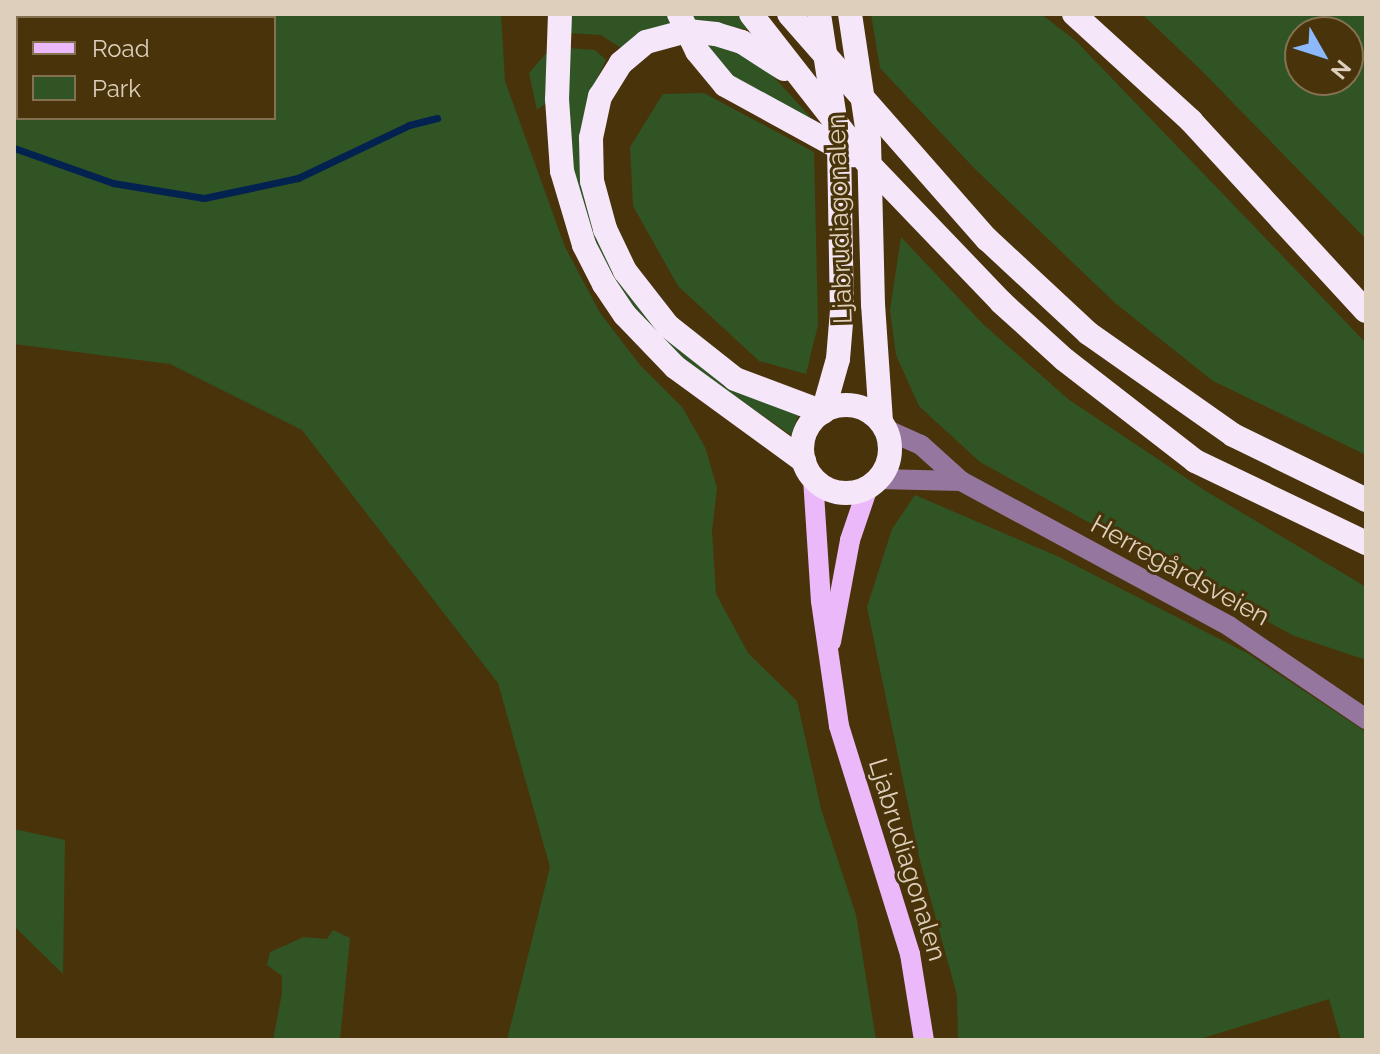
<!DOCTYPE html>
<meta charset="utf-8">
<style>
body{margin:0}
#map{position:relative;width:1380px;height:1054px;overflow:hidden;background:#49330a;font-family:Raleway,sans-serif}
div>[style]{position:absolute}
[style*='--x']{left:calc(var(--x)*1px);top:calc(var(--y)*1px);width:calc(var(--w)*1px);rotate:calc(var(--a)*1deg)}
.green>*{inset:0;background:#315425}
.stream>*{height:7px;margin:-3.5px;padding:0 3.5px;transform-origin:3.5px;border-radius:3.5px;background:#03224f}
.minor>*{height:20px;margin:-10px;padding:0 10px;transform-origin:10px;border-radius:10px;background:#95769e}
.major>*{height:20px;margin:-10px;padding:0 10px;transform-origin:10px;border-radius:10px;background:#ebb9fa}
.highway>*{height:24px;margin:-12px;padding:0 12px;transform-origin:12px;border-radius:12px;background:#f5e6f9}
.highway>.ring{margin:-12px;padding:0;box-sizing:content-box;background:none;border:24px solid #f5e6f9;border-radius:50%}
.highway-bridge>*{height:24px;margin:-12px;padding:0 12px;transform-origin:12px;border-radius:12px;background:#f5e6f9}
span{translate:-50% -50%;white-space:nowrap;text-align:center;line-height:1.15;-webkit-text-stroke:6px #49330a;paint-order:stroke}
.street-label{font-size:26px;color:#ddcfbb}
.frame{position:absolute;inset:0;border:16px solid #ddcfbb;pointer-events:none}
.legend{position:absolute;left:16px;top:16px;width:260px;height:104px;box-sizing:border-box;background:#49330a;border:2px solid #847151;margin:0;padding:10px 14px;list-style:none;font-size:24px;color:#ddcfbb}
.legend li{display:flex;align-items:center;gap:16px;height:40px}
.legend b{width:40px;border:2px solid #847151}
.north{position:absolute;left:1284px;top:16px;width:80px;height:80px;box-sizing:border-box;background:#49330a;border:2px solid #847151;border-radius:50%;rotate:129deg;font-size:22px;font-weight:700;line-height:32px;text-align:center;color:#ddcfbb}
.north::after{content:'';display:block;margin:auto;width:28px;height:36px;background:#8cb9fc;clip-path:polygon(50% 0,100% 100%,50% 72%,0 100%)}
</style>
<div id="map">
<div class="green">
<i style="clip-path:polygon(evenodd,14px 14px,501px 14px,505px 81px,565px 247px,600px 313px,640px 365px,682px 407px,705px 447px,717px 488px,712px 531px,716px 594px,748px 653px,797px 701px,821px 809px,856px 915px,876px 1040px,507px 1040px,550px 867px,498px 683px,302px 430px,170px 364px,14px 344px,14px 14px,18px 18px,274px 18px,274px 118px,18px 118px,18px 18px)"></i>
<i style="clip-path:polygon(570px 14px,671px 14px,673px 22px,621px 48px,601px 35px,569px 33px)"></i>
<i style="clip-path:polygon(689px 14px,739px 14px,750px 30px,693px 20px)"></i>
<i style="clip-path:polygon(871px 14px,1041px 14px,1076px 41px,1366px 343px,1366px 455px,1213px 381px,1115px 303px,974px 168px,880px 68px)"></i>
<i style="clip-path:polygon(evenodd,1142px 14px,1366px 14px,1366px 239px,1201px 70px,1142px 14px,1300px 32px,1348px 32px,1348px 80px,1300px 80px,1300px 32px)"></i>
<i style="clip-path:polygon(707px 42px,735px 50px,772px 75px,813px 120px,741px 85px,709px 54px)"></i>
<i style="clip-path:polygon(568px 48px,595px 50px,606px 60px,589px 95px,622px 282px,799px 414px,791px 435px,689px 365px,643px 321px,613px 278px,598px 249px,572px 170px,567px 130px)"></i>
<i style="clip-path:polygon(549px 50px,547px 103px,537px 110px,529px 73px)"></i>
<i style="clip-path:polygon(704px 93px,814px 152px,818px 325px,806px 374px,759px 361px,678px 286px,633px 206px,630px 147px,663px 94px)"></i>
<i style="clip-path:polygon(901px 237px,983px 324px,1068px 399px,1204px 490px,1366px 587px,1366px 660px,1292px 635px,980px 462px,919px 406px,896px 355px,890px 310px)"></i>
<i style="clip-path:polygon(915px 495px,1057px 556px,1247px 653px,1366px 732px,1366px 1040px,1341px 1040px,1329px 999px,1197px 1040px,958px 1040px,957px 995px,919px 857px,867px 607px,892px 529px)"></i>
<i style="clip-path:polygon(14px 829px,65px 840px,63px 974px,14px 926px)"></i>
<i style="clip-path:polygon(333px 930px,350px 938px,340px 1040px,273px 1040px,282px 993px,282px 976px,267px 965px,270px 952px,304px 937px,327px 939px)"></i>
</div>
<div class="stream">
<i style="--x:14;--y:148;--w:105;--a:19.5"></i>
<i style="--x:113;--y:183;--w:92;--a:9.4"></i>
<i style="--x:204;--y:198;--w:96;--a:-12"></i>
<i style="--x:298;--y:178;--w:123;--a:-25.5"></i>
<i style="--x:409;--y:125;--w:29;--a:-14"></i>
</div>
<div class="minor">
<i style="--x:885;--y:429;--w:39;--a:24"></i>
<i style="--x:921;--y:445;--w:54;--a:42"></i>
<i style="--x:961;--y:481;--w:305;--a:28.4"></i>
<i style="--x:1229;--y:626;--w:166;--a:34.2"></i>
<i style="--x:878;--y:479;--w:83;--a:1.4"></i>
</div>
<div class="major">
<i style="--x:813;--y:478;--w:123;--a:86.3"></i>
<i style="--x:821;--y:601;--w:126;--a:81.8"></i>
<i style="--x:839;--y:726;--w:239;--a:72.7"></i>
<i style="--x:910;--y:954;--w:87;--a:80.8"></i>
<i style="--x:831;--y:642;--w:104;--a:-79.4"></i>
<i style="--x:850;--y:540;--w:56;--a:-71.2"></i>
</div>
<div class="highway">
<i style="--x:560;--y:14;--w:85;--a:92"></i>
<i style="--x:557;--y:99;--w:72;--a:86"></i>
<i style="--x:562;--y:171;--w:77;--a:73.4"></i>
<i style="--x:584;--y:245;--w:44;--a:62.9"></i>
<i style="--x:604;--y:284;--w:37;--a:56"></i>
<i style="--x:625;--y:315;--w:72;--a:46.1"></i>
<i style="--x:675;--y:367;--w:160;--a:36.1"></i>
<i style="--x:679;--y:14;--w:41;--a:64.1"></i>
<i style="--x:697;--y:51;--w:44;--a:50.5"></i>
<i style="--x:725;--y:85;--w:146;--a:28.7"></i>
<i style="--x:751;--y:14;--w:187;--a:52"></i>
<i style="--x:866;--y:161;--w:195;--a:46.2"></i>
<i style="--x:1001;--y:302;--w:86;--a:42.2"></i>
<i style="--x:1065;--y:360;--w:165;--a:37.8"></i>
<i style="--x:1195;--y:461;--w:190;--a:25.6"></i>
<i style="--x:789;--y:14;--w:300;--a:48.7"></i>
<i style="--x:987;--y:239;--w:138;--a:42.9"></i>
<i style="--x:1088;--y:333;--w:177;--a:35.1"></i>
<i style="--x:1233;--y:435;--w:148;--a:26"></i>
<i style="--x:1074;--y:14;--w:159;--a:42.4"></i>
<i style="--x:1191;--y:121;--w:258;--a:47.4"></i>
<i style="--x:784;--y:69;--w:50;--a:-147.3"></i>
<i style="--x:742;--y:42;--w:27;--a:-163"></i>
<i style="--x:716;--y:34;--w:29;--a:-174"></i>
<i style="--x:687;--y:31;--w:42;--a:165"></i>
<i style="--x:646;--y:42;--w:33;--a:140"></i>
<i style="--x:621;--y:63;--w:39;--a:122"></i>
<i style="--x:600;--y:96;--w:43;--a:102.1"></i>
<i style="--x:591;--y:138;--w:43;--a:88.7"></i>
<i style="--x:592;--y:181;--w:50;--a:74.8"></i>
<i style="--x:605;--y:229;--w:47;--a:64.5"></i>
<i style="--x:625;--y:271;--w:70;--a:52"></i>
<i style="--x:668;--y:326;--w:85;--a:38.3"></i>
<i style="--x:735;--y:379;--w:94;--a:20.6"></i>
<i style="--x:873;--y:304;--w:118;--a:86.1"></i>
<i class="ring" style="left:802px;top:405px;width:64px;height:64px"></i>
<i style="--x:823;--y:412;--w:55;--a:-74.2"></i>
<i style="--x:838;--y:359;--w:49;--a:-85.3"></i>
</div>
<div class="highway-bridge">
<i style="--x:819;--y:14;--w:132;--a:81.3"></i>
<i style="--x:839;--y:144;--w:166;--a:89"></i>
<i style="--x:850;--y:14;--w:128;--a:81.5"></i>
<i style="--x:869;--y:141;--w:163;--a:88.6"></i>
</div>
<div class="street-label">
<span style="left:840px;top:219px;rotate:-92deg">Ljabrudiagonalen</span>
<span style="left:1180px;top:571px;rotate:29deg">Herregårdsveien</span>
<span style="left:907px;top:860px;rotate:73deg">Ljabrudiagonalen</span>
</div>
<div class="frame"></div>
<ul class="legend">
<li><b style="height:10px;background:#ebb9fa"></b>Road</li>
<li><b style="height:22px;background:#315425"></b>Park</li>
</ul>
<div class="north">N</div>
</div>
